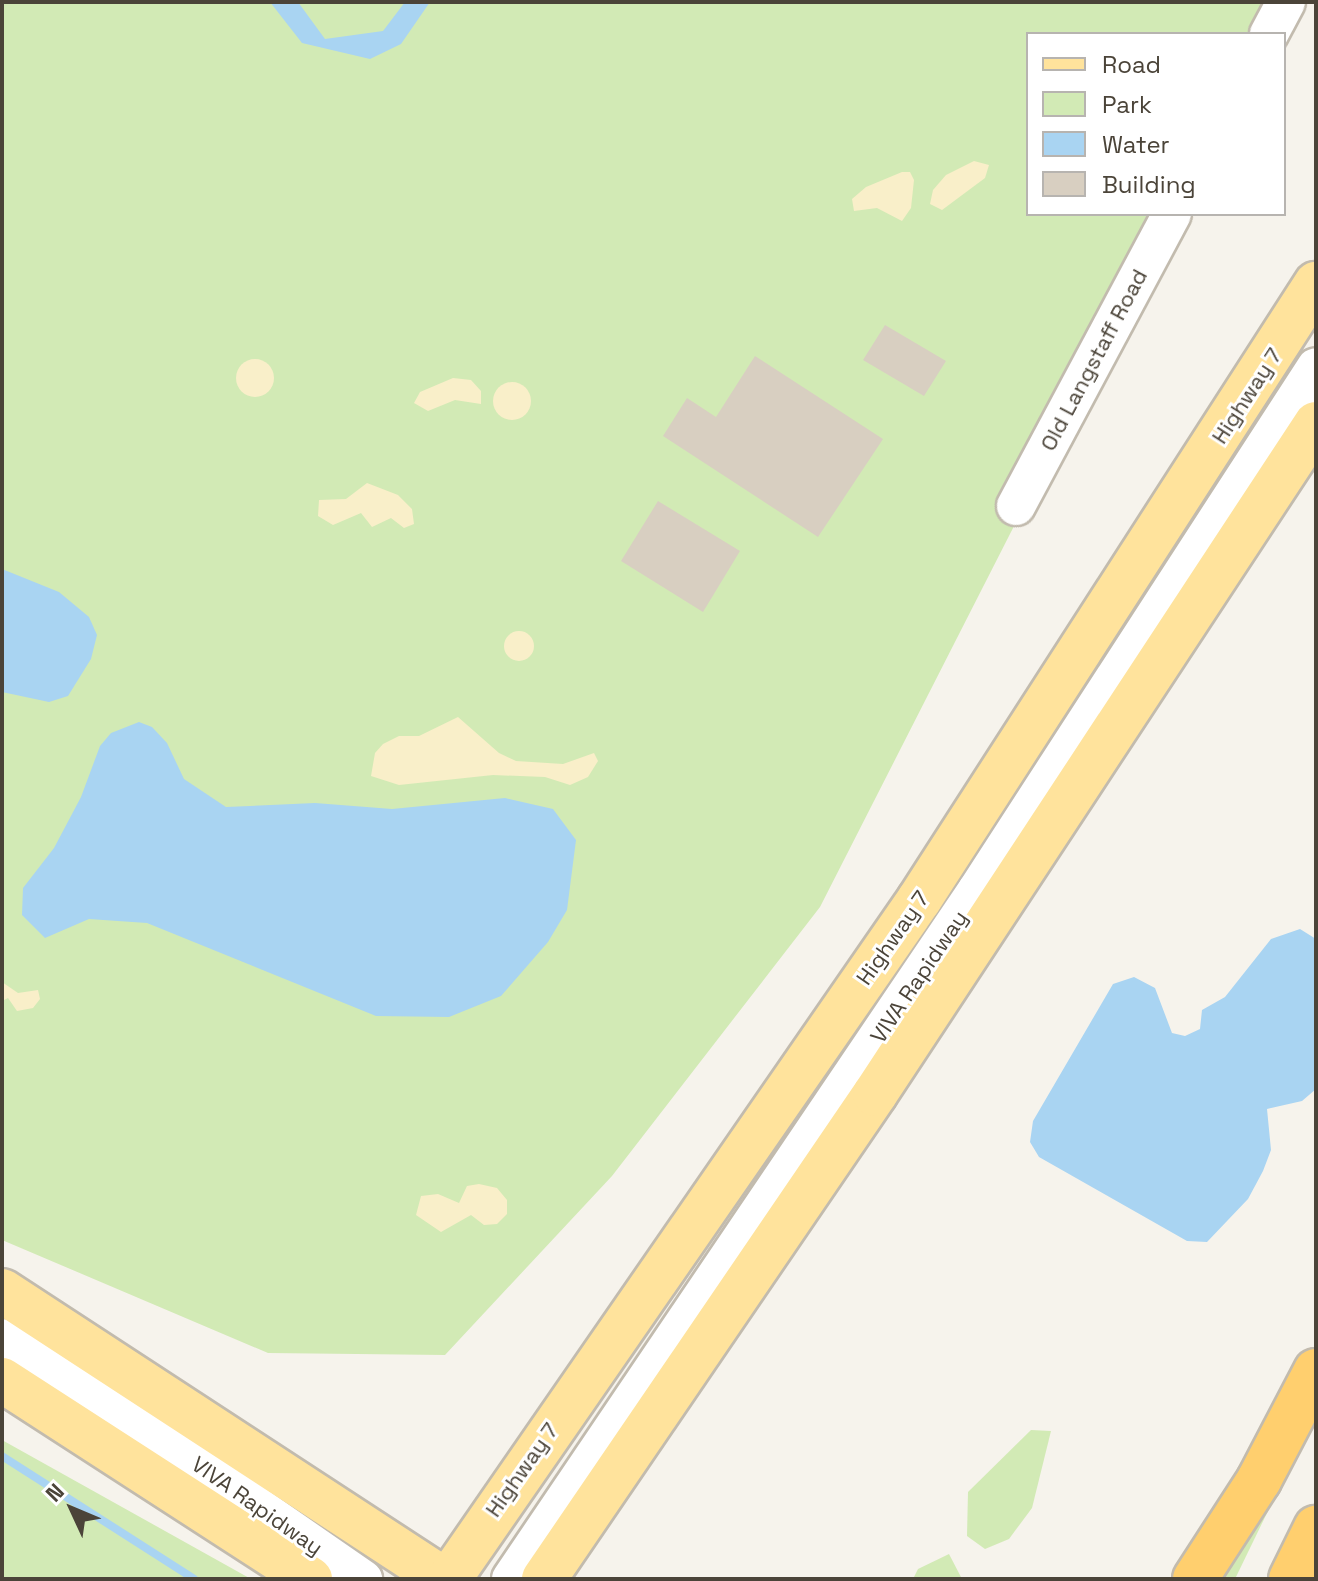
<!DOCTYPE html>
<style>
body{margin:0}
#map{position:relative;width:1318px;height:1581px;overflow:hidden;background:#f6f3ec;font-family:"Space Grotesk",sans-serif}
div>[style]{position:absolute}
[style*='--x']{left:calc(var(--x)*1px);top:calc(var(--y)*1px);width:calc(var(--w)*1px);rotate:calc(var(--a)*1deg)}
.green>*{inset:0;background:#d2eab5}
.sand>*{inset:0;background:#f9efc9}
.round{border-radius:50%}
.water>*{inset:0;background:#a9d4f2}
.stream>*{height:8px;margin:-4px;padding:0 4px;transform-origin:4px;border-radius:4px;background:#a9d4f2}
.building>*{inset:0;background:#d8cfc1}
.roads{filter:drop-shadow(2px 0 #c2bbae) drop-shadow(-2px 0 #c2bbae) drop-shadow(0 2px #c2bbae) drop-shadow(0 -2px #c2bbae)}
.minor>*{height:38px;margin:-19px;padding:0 19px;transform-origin:19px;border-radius:19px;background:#fff}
.major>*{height:44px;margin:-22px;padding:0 22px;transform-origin:22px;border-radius:22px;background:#ffe39c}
.highway>*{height:44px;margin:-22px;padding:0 22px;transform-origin:22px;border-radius:22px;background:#ffcf6e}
span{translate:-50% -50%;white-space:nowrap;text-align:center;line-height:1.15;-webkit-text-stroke:6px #fff;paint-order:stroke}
.street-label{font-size:22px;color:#4b4439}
.frame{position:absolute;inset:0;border:4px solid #4b4439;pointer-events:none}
.legend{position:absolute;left:1026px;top:32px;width:260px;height:184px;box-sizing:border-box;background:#fff;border:2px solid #b7b4b0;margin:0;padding:10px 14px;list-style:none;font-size:24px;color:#4b4439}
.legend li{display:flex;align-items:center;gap:16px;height:40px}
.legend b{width:40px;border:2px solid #b7b4b0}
.north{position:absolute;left:32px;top:1469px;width:80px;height:80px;-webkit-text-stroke:6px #fff;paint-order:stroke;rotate:314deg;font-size:22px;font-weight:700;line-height:32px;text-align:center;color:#4b4439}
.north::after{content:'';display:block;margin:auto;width:28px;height:36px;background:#4b4439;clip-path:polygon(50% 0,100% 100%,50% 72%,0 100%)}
</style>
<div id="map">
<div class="green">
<i style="clip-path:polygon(2px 2px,1281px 2px,1264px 34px,1028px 34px,1028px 214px,1173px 214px,820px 907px,612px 1176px,445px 1355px,268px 1353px,2px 1240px)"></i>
<i style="clip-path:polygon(1031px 1430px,1051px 1431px,1032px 1508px,1009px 1539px,985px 1549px,967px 1536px,968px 1492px)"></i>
<i style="clip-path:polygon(2px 1440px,251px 1579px,2px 1579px)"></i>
<i style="clip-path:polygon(1282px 1482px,1235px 1579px,1215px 1579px)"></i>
<i style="clip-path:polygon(949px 1554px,962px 1579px,913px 1579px,918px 1569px)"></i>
</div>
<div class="sand">
<i style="clip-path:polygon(974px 161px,989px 165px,985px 178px,942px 210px,930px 204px,933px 190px,946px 175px)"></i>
<i style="clip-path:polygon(902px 172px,910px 172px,914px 180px,911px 208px,902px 221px,877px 208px,854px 211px,852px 199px,866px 187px)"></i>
<i class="round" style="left:236px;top:359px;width:38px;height:38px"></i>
<i style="clip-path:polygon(453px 378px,471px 380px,481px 391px,481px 404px,455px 400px,428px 411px,414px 403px,420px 392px)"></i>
<i class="round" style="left:493px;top:382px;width:38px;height:38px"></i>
<i style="clip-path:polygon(367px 483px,398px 495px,412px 509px,414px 524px,404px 528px,391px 518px,372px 527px,361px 513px,333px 525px,318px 516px,319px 500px,346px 499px)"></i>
<i class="round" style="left:504px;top:631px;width:30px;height:30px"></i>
<i style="clip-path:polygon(458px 717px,499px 753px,516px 761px,563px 764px,594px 753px,598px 761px,588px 777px,570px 785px,545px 777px,493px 775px,399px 785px,371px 776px,375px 753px,383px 744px,399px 736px,419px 736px)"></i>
<i style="clip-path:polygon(2px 982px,18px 993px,38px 990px,40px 999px,33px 1008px,17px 1011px,8px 998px,2px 1001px)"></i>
<i style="clip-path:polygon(479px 1184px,497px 1188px,507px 1200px,507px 1214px,497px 1224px,484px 1225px,471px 1215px,441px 1232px,416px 1215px,421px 1196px,438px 1194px,459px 1203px,467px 1186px)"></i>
</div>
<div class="water">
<i style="clip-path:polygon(270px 2px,298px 2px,325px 39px,383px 31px,405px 2px,430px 2px,401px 44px,370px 59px,302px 43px)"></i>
<i style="clip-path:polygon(2px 569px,59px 592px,89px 617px,97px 635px,91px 659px,68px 696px,49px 702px,2px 692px)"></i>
<i style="clip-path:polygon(139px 722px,152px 727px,167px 743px,184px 779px,226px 807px,315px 803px,392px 809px,505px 798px,553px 809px,576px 840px,567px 910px,548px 942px,501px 996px,449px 1017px,376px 1016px,147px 923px,89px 919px,45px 938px,22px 915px,23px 888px,54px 848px,81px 797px,100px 746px,111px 733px)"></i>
<i style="clip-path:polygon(1300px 929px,1316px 939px,1316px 1089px,1302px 1101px,1267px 1109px,1271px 1150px,1263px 1171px,1248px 1199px,1207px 1242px,1187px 1241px,1039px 1157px,1030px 1142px,1033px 1121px,1113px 984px,1134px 977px,1155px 988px,1172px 1033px,1185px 1036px,1200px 1029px,1202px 1010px,1225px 997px,1271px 939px)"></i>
</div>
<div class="stream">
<i style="--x:2;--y:1456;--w:228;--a:32.6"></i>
</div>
<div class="building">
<i style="clip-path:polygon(885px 325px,946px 361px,924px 396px,863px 360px)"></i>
<i style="clip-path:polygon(755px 356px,883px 439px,818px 537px,663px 436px,687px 398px,716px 417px)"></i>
<i style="clip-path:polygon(658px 501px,740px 551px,703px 612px,621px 561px)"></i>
</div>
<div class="roads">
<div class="minor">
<i style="--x:1269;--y:34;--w:36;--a:-62"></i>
<i style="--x:1016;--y:506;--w:331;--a:-61.9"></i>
<i style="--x:2;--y:1338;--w:178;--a:32.3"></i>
<i style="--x:152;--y:1433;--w:257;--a:34.7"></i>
<i style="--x:511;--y:1579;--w:832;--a:-55.93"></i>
<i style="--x:977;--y:890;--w:623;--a:-57.05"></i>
</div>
<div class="major">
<i style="--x:2;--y:1291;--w:527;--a:33.15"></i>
<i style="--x:2;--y:1380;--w:367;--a:32.9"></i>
<i style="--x:449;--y:1579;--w:826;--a:-55.31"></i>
<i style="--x:919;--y:900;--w:733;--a:-57.2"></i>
<i style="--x:544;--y:1579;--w:587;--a:-55.69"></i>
<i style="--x:875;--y:1094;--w:802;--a:-56.65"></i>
</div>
<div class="highway">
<i style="--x:1195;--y:1579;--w:118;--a:-57.1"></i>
<i style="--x:1259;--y:1480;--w:123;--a:-62.4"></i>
<i style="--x:1291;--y:1579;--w:57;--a:-63.9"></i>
</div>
</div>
<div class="street-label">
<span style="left:1094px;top:360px;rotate:-62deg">Old Langstaff Road</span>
<span style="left:1247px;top:396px;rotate:-57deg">Highway 7</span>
<span style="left:893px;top:938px;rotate:-55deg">Highway 7</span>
<span style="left:919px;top:977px;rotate:-56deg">VIVA Rapidway</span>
<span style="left:522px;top:1470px;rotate:-55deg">Highway 7</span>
<span style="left:257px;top:1506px;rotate:35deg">VIVA Rapidway</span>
</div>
<div class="frame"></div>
<ul class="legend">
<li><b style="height:10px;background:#ffe39c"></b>Road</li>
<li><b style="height:22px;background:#d2eab5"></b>Park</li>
<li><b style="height:22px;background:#a9d4f2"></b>Water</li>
<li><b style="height:22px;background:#d8cfc1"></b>Building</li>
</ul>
<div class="north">N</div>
</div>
